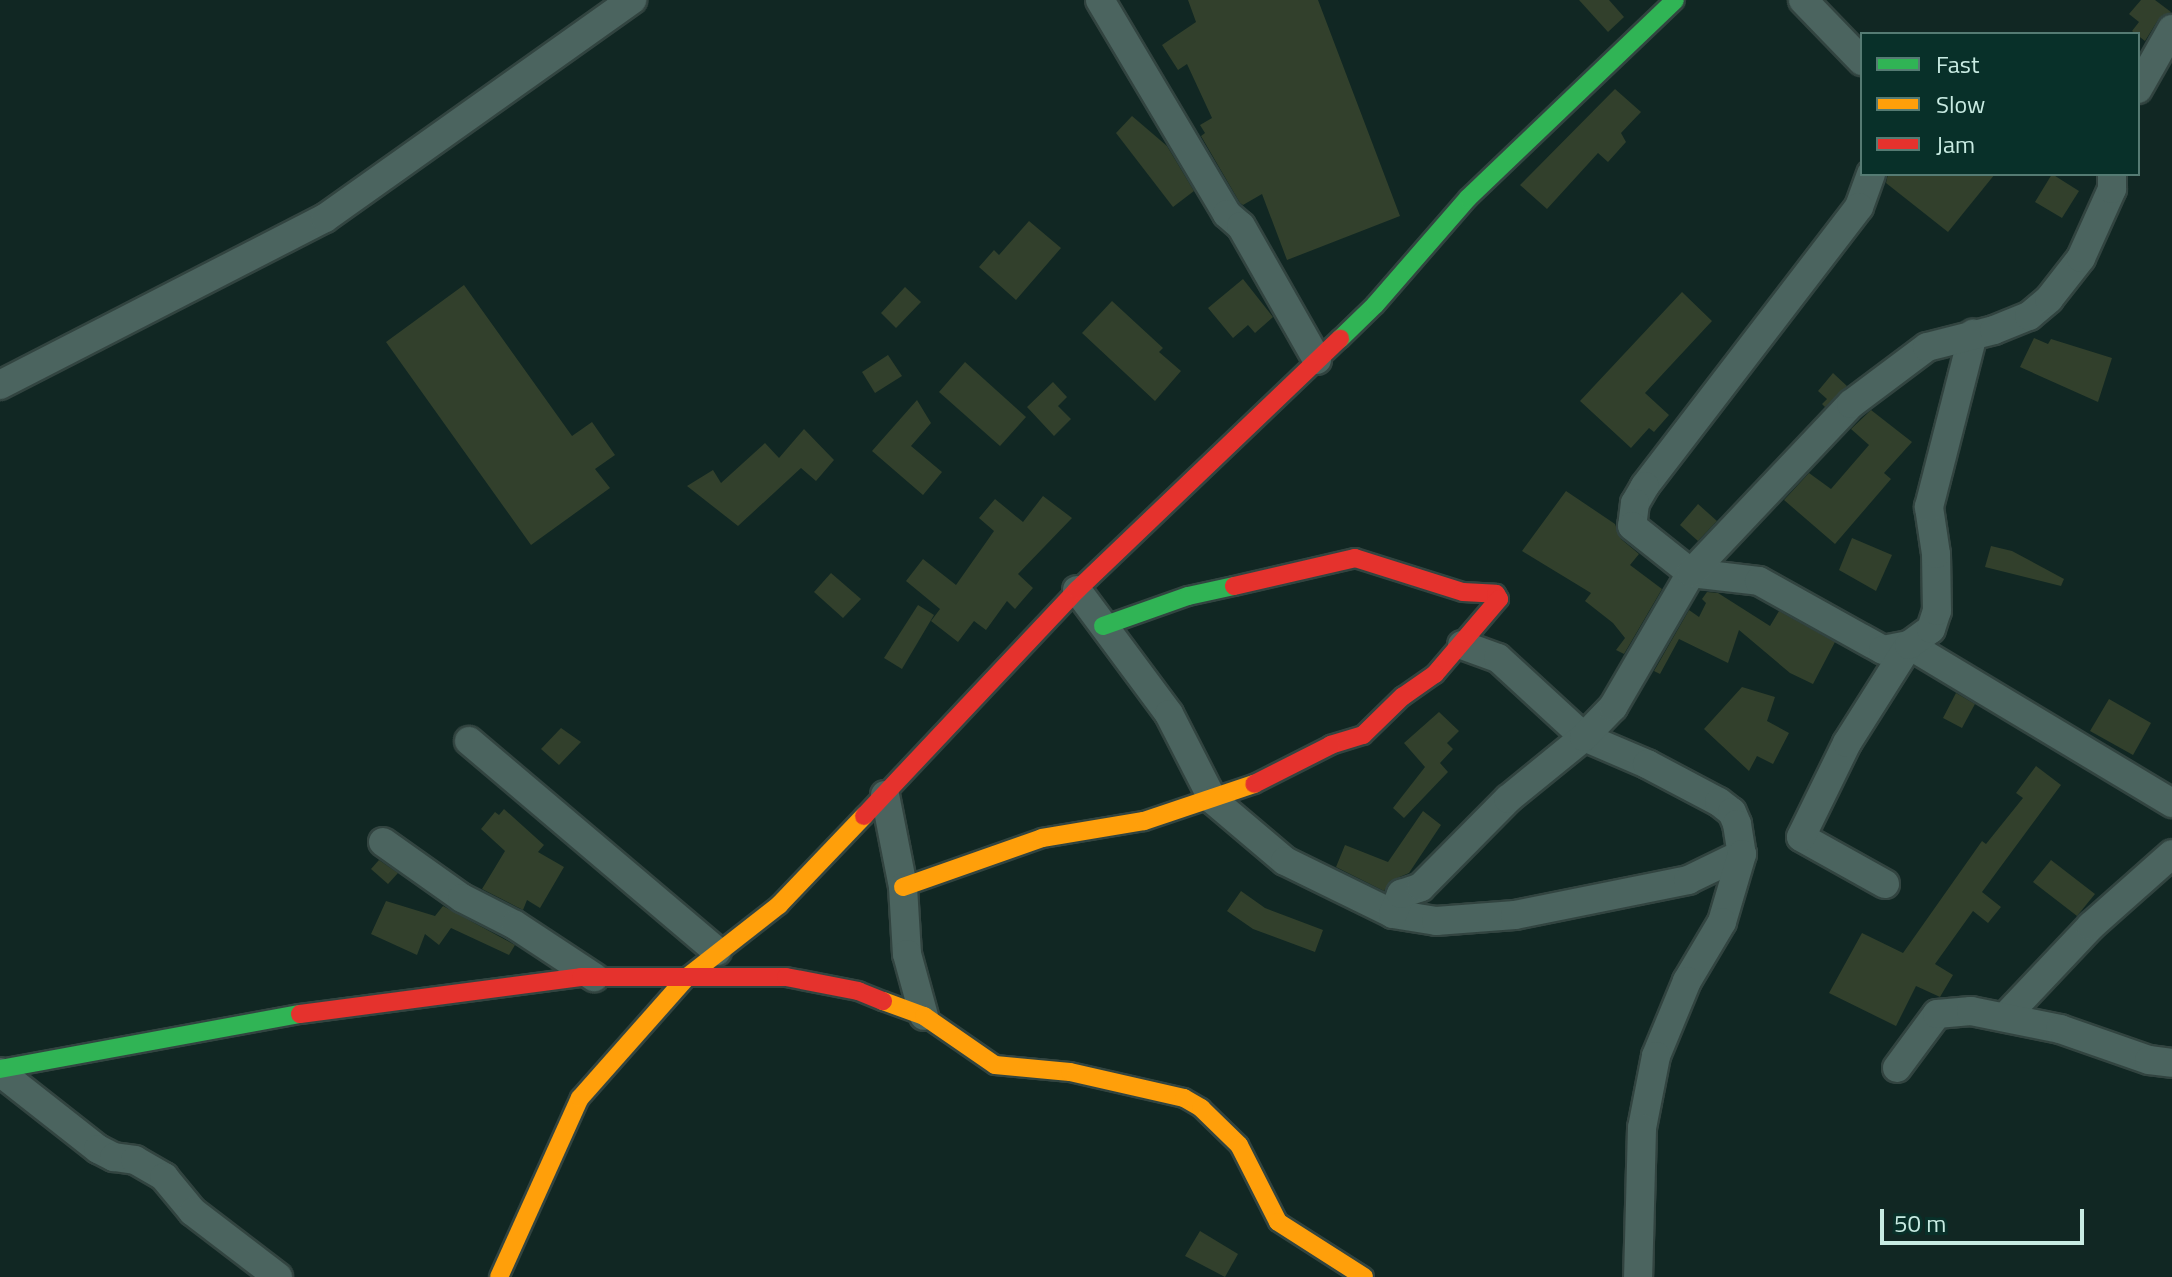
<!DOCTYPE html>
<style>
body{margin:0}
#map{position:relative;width:2172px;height:1277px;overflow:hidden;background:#112723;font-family:"Titillium Web",sans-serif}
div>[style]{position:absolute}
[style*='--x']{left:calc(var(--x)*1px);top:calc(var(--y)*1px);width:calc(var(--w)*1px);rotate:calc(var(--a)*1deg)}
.building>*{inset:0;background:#32402c}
.roads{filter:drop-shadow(2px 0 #324440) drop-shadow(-2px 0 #324440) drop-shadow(0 2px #324440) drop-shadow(0 -2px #324440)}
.street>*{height:28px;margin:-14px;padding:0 14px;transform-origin:14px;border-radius:14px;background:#4b645f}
.fast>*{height:18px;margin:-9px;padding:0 9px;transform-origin:9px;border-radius:9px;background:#30b455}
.slow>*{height:18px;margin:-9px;padding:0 9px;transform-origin:9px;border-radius:9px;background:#ff9f0a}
.jam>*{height:18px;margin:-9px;padding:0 9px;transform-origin:9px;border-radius:9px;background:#e5322d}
span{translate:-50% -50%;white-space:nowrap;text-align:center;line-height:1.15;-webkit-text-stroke:8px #083029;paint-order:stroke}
.legend{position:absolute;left:1860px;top:32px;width:280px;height:144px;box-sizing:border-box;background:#083029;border:2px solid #557b73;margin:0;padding:10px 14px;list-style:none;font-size:24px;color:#c8ebe2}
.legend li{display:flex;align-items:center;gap:16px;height:40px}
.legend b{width:40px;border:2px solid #557b73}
.scale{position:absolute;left:1880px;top:1209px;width:204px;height:36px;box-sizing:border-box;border:4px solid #c8ebe2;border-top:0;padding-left:10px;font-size:24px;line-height:28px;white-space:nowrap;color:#c8ebe2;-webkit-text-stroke:6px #083029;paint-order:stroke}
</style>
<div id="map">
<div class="building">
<i style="clip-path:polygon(1188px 0,1318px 0,1400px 216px,1287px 260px,1262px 194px,1243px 205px,1240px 203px,1201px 136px,1205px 133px,1200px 125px,1212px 118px,1187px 64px,1178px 70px,1162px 45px,1196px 22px)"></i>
<i style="clip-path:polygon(1579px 0,1609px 0,1624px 17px,1608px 32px)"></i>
<i style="clip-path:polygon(2141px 0,2155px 0,2171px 12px,2158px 20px,2145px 41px,2132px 31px,2139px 22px,2129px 14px)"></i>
<i style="clip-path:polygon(1615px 89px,1641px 112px,1621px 133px,1626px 142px,1608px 162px,1598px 153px,1547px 209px,1520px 185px)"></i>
<i style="clip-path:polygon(1132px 116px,1167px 146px,1194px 191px,1173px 207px,1116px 133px)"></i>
<i style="clip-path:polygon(1888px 174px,1995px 174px,1948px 232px,1886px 183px)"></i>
<i style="clip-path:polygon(2052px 174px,2079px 191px,2062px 218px,2035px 202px)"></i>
<i style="clip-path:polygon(1029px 221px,1061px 248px,1016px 300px,979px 267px,994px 250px,999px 255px)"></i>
<i style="clip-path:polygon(1243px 279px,1273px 317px,1255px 333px,1248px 325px,1233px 338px,1208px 308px)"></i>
<i style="clip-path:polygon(464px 285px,572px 436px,592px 422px,615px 455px,595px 469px,610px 488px,531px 545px,386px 342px)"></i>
<i style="clip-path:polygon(905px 287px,921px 302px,896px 328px,881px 313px)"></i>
<i style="clip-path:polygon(1682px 292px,1712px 321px,1645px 393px,1669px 415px,1654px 432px,1649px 428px,1631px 448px,1580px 401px)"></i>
<i style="clip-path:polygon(1112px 301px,1163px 348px,1159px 352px,1181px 371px,1155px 401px,1082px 333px)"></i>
<i style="clip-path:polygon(2034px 338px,2048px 344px,2051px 339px,2112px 358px,2098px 402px,2020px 367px)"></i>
<i style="clip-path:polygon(888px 355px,902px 376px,875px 393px,862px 372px)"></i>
<i style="clip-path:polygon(965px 362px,1026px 417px,1000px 446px,939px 392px)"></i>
<i style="clip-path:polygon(1833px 373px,1847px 386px,1825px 407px,1822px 404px,1827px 399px,1818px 391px)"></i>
<i style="clip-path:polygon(1053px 382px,1067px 397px,1058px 406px,1071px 419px,1054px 436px,1027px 407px)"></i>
<i style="clip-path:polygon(917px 400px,931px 423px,911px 446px,942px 472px,923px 495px,872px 451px)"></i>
<i style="clip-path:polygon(1871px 410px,1912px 442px,1884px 473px,1891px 479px,1835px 544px,1784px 500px,1809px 473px,1831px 489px,1869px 445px,1851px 429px)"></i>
<i style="clip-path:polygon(804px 429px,834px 460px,816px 481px,801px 468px,738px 526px,687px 486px,713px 470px,721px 483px,765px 443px,779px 458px)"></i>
<i style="clip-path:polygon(1566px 491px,1615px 524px,1621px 539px,1639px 554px,1630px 565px,1662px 589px,1624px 654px,1616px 650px,1625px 638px,1613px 623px,1585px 601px,1591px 593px,1522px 551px)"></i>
<i style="clip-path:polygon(1043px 496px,1072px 518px,1018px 574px,1033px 588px,1015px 609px,1007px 601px,986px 630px,974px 621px,958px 642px,931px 621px,940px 609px,906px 581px,923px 559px,956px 585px,994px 531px,979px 518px,995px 499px,1023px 522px)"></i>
<i style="clip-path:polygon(1698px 504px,1717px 521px,1698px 541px,1680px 525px)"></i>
<i style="clip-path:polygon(1852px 538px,1892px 555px,1876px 591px,1839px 570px)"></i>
<i style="clip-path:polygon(1991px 546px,2012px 551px,2064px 579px,2061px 586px,1985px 567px)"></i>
<i style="clip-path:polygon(831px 573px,861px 599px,843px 618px,814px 592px)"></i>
<i style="clip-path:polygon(1707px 592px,1718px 593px,1770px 626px,1779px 611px,1835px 642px,1813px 684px,1790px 673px,1739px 630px,1728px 663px,1679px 639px,1660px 674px,1654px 671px,1689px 610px,1699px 617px,1706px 603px,1702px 599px)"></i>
<i style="clip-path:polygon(918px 605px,934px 615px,902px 669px,884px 658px)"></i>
<i style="clip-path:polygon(1742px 687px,1775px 697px,1767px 721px,1789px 733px,1773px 764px,1757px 756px,1749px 771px,1704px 729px)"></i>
<i style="clip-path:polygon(1956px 693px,1975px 704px,1962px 728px,1943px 718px)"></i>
<i style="clip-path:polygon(2109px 699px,2151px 723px,2133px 755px,2090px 731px)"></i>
<i style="clip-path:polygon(1439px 712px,1459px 731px,1447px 743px,1453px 749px,1440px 763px,1448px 772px,1404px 818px,1393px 808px,1425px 767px,1404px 743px)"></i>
<i style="clip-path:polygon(561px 728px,581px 742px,559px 765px,541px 749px)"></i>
<i style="clip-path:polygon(2036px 766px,2061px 785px,1982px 892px,2001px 907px,1988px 923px,1973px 911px,1935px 964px,1953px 975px,1940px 997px,1916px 986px,1896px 1026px,1829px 993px,1862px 933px,1903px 953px,1982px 841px,1986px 844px,2023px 798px,2016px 793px)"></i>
<i style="clip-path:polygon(504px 809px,544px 845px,538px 852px,564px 867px,540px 908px,527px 900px,523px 910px,482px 889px,505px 851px,481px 829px,495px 812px,499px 815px)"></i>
<i style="clip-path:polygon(1423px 811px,1441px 825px,1409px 873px,1390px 881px,1384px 891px,1336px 867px,1345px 845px,1388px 862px)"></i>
<i style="clip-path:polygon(379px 860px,398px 873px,388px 884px,371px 869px)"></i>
<i style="clip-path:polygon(2051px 860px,2095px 894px,2077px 916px,2033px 882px)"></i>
<i style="clip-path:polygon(1241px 891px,1265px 908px,1323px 930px,1315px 952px,1253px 929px,1227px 911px)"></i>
<i style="clip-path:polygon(386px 901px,435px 916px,443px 906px,515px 945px,509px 955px,451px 928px,439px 945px,425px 934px,417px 955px,371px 934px)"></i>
<i style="clip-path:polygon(1200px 1231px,1238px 1254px,1225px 1277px,1185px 1256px)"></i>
</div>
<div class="roads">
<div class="street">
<i style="--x:1100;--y:0;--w:249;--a:59.3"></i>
<i style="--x:1227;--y:214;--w:18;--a:41"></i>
<i style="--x:1241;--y:226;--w:154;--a:60.4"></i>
<i style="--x:1803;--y:0;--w:85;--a:46"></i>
<i style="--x:2138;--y:89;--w:69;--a:-60.5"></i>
<i style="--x:1871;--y:174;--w:35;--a:110"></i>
<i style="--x:1859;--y:207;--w:352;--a:127.5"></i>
<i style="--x:1645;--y:486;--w:20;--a:120"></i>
<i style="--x:1635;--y:503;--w:23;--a:97"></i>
<i style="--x:1632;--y:526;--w:75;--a:38.5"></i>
<i style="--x:1691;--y:573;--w:68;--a:6.7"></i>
<i style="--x:1759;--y:581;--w:142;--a:29.1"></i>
<i style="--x:1883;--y:650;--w:26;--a:-11"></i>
<i style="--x:1909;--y:645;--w:307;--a:31"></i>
<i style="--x:0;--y:385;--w:365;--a:-27.2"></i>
<i style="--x:325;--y:218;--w:377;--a:-35.4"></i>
<i style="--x:1077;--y:590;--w:154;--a:53.4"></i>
<i style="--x:1169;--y:714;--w:97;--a:62.9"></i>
<i style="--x:1213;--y:800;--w:94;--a:40.3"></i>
<i style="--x:1285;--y:861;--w:120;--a:26.1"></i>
<i style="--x:1393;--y:914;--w:44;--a:9.2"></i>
<i style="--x:1436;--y:921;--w:79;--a:-4.3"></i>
<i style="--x:1515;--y:915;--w:177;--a:-11.4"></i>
<i style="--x:1688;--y:880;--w:60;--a:-25.7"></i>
<i style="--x:1462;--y:645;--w:38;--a:20"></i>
<i style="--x:1498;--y:658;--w:117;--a:42.6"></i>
<i style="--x:1584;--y:737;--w:69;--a:23.2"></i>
<i style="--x:1647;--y:764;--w:81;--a:27.8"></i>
<i style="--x:1719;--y:802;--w:16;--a:38"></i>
<i style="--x:1732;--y:812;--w:13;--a:67"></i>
<i style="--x:1737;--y:824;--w:30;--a:81"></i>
<i style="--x:1742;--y:854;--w:71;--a:106.4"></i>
<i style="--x:1722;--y:922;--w:69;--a:120.7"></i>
<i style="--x:1687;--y:981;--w:81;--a:112.5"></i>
<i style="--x:1656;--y:1056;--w:73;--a:101"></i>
<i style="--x:1642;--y:1128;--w:149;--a:91.5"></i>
<i style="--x:469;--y:741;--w:325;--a:40.3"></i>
<i style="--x:885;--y:795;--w:94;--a:78.9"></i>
<i style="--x:903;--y:887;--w:67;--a:86.6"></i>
<i style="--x:907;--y:954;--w:64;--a:74.7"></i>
<i style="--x:383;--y:842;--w:97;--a:35.3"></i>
<i style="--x:462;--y:898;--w:59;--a:27"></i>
<i style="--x:515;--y:925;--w:95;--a:33.4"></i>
<i style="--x:1885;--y:884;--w:96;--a:-150.8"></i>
<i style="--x:1801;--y:837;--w:105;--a:-63.9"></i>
<i style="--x:1847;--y:743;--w:116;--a:-57.7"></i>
<i style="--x:1909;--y:645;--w:27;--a:-36"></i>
<i style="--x:1931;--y:629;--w:19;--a:-72"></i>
<i style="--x:1937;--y:611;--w:57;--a:-91"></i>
<i style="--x:1936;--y:554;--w:48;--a:-98.5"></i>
<i style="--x:1929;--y:507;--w:179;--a:-75.7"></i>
<i style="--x:1393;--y:914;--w:22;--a:-68"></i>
<i style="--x:1401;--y:894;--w:21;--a:-19"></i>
<i style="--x:1421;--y:887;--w:124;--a:-45.3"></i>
<i style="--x:1508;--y:799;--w:98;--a:-39.2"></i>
<i style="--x:1584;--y:737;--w:42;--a:-46"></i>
<i style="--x:1613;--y:707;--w:155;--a:-59.8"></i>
<i style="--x:1691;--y:573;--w:233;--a:-46.6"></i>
<i style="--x:1851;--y:404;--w:95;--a:-36.9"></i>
<i style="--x:1927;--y:347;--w:69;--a:-14.2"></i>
<i style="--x:1994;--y:330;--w:38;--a:-22"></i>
<i style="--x:2029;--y:316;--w:26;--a:-40"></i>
<i style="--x:2049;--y:299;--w:52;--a:-52"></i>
<i style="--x:2081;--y:258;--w:76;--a:-65.8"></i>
<i style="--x:2112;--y:189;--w:15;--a:-90"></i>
<i style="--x:2006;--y:1016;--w:124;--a:-46.6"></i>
<i style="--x:2091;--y:926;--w:108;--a:-41.6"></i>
<i style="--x:1897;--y:1068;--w:67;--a:-53.5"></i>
<i style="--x:1937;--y:1014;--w:34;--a:-5"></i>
<i style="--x:1971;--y:1011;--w:91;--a:11.4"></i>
<i style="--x:2060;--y:1029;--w:94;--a:19.2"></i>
<i style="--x:2149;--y:1060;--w:23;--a:7"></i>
<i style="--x:0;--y:1072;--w:125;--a:38.2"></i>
<i style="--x:98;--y:1149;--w:18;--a:27"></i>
<i style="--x:114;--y:1157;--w:21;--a:8"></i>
<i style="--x:135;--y:1160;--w:34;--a:30"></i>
<i style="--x:164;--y:1177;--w:45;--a:50.4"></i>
<i style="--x:193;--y:1212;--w:107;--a:37.4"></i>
</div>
<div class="fast">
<i style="--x:1340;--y:339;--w:49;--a:-44.2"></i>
<i style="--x:1375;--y:305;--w:142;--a:-49"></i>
<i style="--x:1468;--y:198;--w:286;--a:-43.7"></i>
<i style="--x:1103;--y:626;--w:90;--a:-19.4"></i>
<i style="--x:1188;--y:596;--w:47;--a:-12.3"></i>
<i style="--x:0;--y:1069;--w:305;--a:-10.4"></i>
</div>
<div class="slow">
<i style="--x:903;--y:887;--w:147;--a:-19.4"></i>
<i style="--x:1042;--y:838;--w:103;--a:-9.5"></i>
<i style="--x:1144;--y:821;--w:116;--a:-18.6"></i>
<i style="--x:883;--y:1001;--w:44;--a:20.1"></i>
<i style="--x:924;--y:1016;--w:86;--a:34.6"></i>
<i style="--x:995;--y:1065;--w:75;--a:5.3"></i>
<i style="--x:1070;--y:1072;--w:117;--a:12.8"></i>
<i style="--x:1184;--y:1098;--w:20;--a:30"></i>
<i style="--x:1201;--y:1108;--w:53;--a:44.2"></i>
<i style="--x:1239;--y:1145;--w:86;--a:63.1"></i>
<i style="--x:1278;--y:1222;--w:102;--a:32.6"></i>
<i style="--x:499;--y:1277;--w:196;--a:-65.7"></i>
<i style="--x:580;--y:1098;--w:162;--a:-48.5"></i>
<i style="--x:687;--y:977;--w:117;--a:-38"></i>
<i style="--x:779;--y:905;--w:123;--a:-46.3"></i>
</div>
<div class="jam">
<i style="--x:1234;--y:586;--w:124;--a:-13"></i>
<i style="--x:1355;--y:558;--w:113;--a:17.5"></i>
<i style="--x:1463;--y:592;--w:33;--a:3"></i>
<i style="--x:1496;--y:594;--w:6;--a:59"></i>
<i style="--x:1499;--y:599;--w:99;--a:130.5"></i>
<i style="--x:1435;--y:674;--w:39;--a:145"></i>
<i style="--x:1403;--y:696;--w:56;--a:135.7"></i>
<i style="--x:1363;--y:735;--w:34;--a:163"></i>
<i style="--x:1331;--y:745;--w:86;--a:153.1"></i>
<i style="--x:864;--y:816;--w:311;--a:-46.7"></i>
<i style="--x:1077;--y:590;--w:364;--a:-43.7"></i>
<i style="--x:300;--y:1014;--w:283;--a:-7.5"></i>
<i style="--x:581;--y:977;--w:205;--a:0"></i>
<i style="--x:786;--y:977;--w:73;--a:11"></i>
<i style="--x:858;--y:991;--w:27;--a:22"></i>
</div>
</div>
<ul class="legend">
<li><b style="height:10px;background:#30b455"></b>Fast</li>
<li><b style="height:10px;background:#ff9f0a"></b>Slow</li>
<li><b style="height:10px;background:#e5322d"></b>Jam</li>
</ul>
<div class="scale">50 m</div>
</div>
